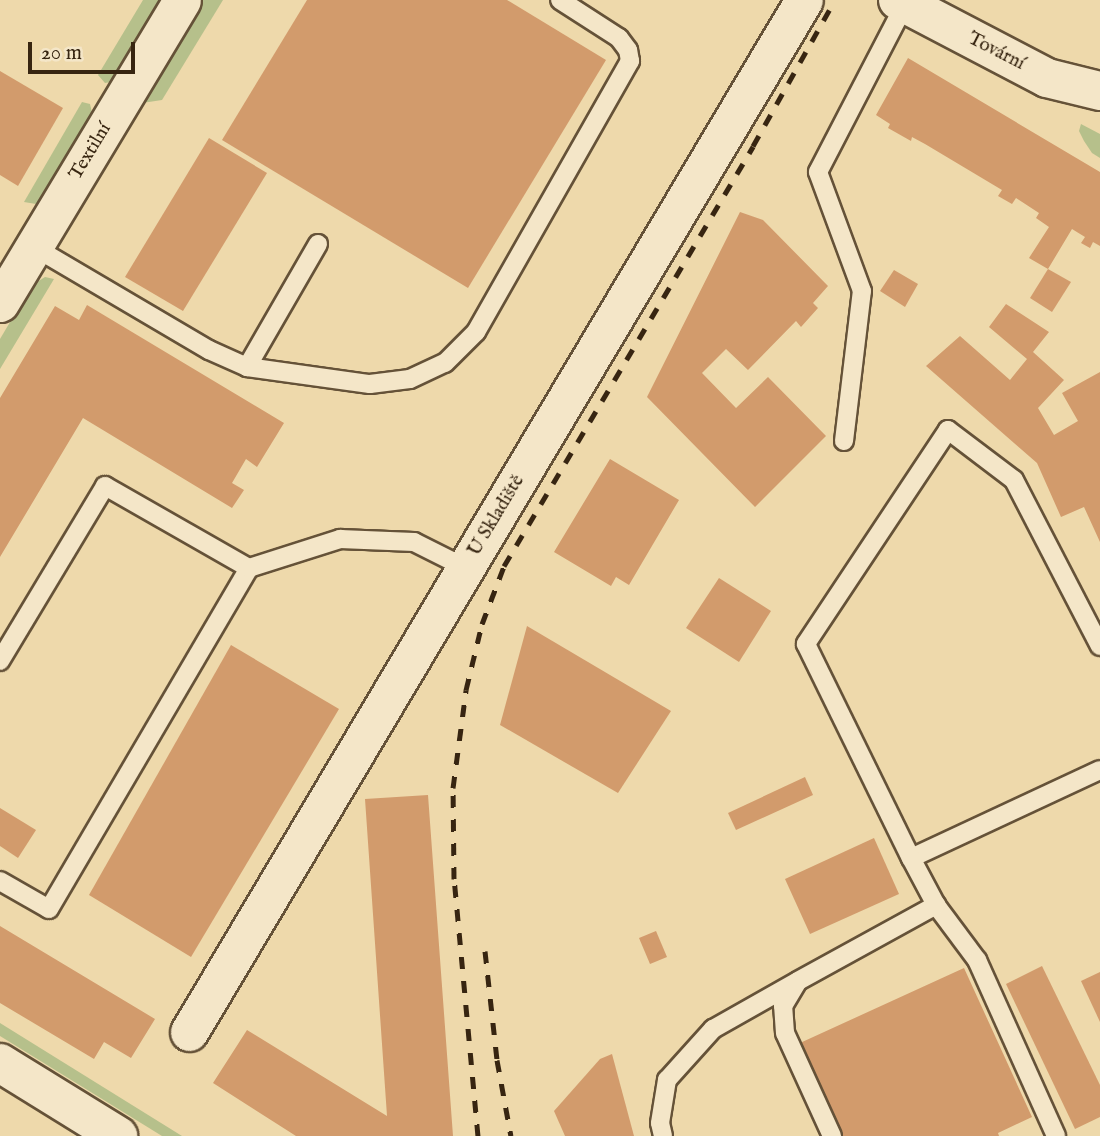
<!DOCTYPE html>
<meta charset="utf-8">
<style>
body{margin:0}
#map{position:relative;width:1100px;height:1136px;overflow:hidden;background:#eed9ab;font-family:"IM FELL English",serif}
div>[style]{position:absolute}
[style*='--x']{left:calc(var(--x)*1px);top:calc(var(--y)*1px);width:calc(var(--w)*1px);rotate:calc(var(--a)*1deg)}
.green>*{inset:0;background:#b6c08b}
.building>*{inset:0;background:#d29b6c}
.roads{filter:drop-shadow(2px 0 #655238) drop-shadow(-2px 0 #655238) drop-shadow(0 2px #655238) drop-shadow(0 -2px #655238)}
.service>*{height:18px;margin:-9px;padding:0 9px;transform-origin:9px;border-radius:9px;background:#f4e6c8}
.minor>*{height:37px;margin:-18.5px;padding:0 18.5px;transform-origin:18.5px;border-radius:18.5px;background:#f4e6c8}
.tertiary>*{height:38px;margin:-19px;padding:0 19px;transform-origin:19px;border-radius:19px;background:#f4e6c8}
.rail>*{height:5px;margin-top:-2.5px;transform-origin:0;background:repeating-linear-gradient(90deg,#372511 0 12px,transparent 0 24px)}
span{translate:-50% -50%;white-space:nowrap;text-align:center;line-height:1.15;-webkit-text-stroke:6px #f4e6c8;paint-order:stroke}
.street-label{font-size:19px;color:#372511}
.scale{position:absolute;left:28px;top:42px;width:107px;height:32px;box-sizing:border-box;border:4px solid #372511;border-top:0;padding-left:9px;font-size:21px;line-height:24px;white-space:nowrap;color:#372511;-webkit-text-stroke:5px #f4e6c8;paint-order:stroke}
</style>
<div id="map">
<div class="green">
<i style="clip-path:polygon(143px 0,164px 0,111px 82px,105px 83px,98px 75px)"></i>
<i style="clip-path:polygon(203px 0,223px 0,162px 100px,142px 103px)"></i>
<i style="clip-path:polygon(82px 102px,90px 104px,93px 117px,42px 200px,36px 204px,24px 202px)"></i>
<i style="clip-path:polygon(1081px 124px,1100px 134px,1100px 158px,1092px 153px,1084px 141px,1079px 131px)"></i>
<i style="clip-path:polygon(45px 277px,54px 279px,0 369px,0 339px,32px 285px)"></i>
<i style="clip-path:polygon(0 1023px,182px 1136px,162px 1136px,0 1036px)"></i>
</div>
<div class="building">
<i style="clip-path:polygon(307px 0,507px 0,606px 60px,468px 288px,222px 140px)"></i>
<i style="clip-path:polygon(908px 58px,1100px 172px,1100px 246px,1093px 242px,1090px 248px,1081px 243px,1085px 237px,1072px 229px,1048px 269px,1029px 258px,1049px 227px,1036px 218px,1039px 213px,1016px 198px,1012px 204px,998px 196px,1002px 190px,925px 144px,912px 137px,911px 141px,888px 128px,890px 124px,876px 115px)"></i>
<i style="clip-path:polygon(0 71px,63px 108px,18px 186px,0 175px)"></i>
<i style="clip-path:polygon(209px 138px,267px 173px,183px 311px,125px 277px)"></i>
<i style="clip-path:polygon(740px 212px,763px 220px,828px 286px,813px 303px,818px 308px,801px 327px,796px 321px,748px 370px,726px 349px,702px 373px,736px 408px,768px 377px,826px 436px,755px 507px,647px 397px)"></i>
<i style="clip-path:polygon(1048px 269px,1071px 282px,1052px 312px,1030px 298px)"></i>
<i style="clip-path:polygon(894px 270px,918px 284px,905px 307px,880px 291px)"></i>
<i style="clip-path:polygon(1006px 304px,1049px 332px,1033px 352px,1064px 380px,1038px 408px,1054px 435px,1078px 421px,1062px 393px,1100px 372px,1100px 542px,1084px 507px,1061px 517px,1037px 463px,926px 366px,960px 336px,1010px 380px,1027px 359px,989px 327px)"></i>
<i style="clip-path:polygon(87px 305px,284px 423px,257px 467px,246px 459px,232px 483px,244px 490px,232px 508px,83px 418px,0 557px,0 398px,55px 306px,79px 320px)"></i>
<i style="clip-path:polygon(610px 459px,679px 500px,629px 585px,616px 577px,611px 586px,554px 552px)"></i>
<i style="clip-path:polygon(719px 578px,771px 611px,739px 662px,686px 628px)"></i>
<i style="clip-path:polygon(527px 626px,671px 711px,618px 793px,500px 725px)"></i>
<i style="clip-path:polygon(231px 645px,339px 709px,191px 957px,89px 895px)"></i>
<i style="clip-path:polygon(805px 777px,813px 795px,736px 830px,728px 813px)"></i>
<i style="clip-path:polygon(428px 795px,453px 1136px,296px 1136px,213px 1083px,247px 1030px,387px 1116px,365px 799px)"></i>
<i style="clip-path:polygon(0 808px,36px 830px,18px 858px,0 846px)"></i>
<i style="clip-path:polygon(874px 838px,899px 894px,810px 934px,785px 879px)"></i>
<i style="clip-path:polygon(0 926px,155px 1019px,131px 1058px,104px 1042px,94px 1059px,0 1003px)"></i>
<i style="clip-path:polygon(656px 931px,667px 957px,650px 964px,639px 938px)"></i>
<i style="clip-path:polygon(1042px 966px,1100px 1085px,1100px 1117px,1075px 1129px,1006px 984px)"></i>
<i style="clip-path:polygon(964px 968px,1032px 1117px,998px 1133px,999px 1136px,841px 1136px,800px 1043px)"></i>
<i style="clip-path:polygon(1100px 972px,1100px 1022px,1081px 981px)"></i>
<i style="clip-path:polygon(612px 1054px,634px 1136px,565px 1136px,554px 1111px,600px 1059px)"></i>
</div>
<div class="roads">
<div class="service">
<i style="--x:34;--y:247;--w:203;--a:30.5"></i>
<i style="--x:209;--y:350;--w:42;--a:24.1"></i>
<i style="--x:247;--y:367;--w:124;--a:7.9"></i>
<i style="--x:370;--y:384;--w:40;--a:-7.1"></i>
<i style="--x:410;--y:379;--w:38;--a:-25"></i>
<i style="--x:445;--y:363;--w:44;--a:-45"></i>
<i style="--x:476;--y:332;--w:312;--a:-60.4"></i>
<i style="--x:630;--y:61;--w:11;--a:-100"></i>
<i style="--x:628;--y:50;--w:15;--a:-127"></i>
<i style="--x:619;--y:38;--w:70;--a:-147.2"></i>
<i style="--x:247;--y:367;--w:142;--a:-60"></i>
<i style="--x:844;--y:441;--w:151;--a:-83.2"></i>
<i style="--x:862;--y:291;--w:127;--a:-110.3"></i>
<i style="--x:818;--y:172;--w:189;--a:-62.6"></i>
<i style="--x:1100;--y:646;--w:187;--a:-117.4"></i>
<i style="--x:1014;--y:480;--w:83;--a:-142.9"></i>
<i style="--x:948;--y:430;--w:257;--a:123.6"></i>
<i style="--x:806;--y:644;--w:238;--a:63.9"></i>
<i style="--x:911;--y:858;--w:208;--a:-25"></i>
<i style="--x:0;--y:661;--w:204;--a:-59"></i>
<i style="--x:105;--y:486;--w:166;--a:29.7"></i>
<i style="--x:0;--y:881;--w:56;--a:29.7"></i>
<i style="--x:49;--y:909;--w:395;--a:-59.6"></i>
<i style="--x:249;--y:568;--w:96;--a:-17.7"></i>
<i style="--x:340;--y:539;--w:74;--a:2.3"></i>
<i style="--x:414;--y:542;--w:58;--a:26.6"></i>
<i style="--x:936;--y:905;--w:69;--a:53.3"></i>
<i style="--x:977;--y:960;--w:193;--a:65.8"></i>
<i style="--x:663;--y:1136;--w:13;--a:-103"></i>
<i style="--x:660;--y:1123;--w:44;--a:-80.8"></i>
<i style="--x:667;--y:1080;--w:69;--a:-48"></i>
<i style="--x:713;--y:1029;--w:95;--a:-29.5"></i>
<i style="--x:832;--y:1136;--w:113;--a:-114.5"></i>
<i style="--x:785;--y:1033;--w:27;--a:-94"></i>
<i style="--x:783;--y:1006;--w:29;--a:-59"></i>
<i style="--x:798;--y:981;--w:158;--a:-28.8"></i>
<i style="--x:936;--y:905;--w:53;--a:-118"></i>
</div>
<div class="minor">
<i style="--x:0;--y:303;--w:353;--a:-59"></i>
<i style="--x:189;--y:1032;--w:1201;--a:-59.21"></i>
</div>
<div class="tertiary">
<i style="--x:898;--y:0;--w:168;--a:27.6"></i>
<i style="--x:1047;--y:78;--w:55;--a:13.8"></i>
<i style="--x:0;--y:1063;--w:139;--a:31.7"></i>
</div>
</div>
<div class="rail">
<i style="--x:485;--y:951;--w:110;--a:83.7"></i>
<i style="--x:497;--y:1060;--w:77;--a:79.6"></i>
<i style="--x:478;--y:1136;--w:258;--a:-95.3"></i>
<i style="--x:454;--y:879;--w:91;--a:-90.6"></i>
<i style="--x:453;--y:788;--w:99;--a:-82.4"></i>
<i style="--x:466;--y:690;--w:68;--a:-76.4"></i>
<i style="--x:482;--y:624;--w:62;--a:-69.2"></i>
<i style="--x:504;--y:566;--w:488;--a:-59.3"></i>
<i style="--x:753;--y:146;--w:167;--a:-60.7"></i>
</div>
<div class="street-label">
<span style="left:996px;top:52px;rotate:27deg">Tovární</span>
<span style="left:91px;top:152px;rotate:-59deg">Textilní</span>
<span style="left:497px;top:516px;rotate:-59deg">U Skladiště</span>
</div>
<div class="scale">20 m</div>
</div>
